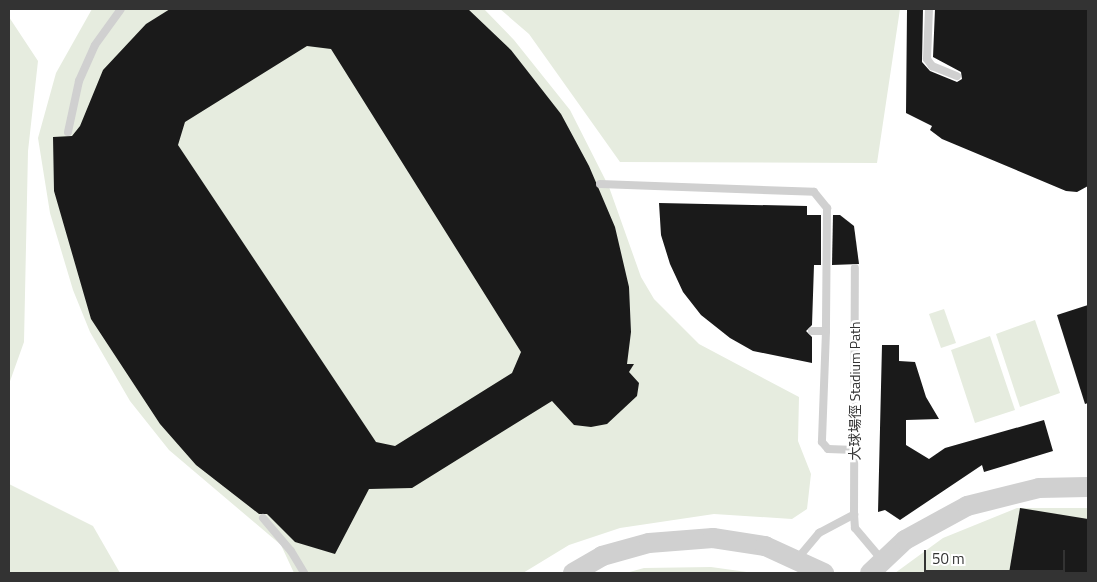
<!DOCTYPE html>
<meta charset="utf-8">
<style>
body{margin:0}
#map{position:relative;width:1097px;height:582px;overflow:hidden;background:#fff;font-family:"Titillium Web","Noto Sans TC",sans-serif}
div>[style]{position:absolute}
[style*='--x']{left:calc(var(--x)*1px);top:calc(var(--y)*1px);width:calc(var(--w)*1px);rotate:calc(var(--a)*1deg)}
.green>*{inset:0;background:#e6ecdf}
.building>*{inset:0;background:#1a1a1a}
.service>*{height:8px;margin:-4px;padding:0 4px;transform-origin:4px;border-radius:4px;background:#d0d0d0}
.tertiary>*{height:20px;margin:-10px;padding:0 10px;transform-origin:10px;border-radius:10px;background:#d0d0d0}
span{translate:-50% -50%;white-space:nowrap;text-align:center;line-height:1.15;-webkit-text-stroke:5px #fff;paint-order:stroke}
.street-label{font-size:14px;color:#333}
.frame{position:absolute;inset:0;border:10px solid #333;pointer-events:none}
.scale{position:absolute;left:924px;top:550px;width:141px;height:22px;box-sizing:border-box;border:2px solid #333;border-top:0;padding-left:6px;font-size:15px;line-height:18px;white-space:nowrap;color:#333;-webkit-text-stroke:4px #fff;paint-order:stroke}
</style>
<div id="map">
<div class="green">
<i style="clip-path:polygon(92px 9px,484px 9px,514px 40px,570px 110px,609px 187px,641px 277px,654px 299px,699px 344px,799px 397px,798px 441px,811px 474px,807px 509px,792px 519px,714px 514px,620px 528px,569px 545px,523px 573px,294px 573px,281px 545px,169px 450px,130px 401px,90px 332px,73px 290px,50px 213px,38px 138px,56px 73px)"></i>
<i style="clip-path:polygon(500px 9px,900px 9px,877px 163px,620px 162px,529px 34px)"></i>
<i style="clip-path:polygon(9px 17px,38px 61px,28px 151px,24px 342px,9px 384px)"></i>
<i style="clip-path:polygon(944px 309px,956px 343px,941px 348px,929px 314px)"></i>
<i style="clip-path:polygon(1035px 320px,1060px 393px,1020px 407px,996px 334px)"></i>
<i style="clip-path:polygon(990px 336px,1015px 410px,975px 423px,951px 350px)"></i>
<i style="clip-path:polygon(9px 484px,93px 526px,120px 573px,9px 573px)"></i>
<i style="clip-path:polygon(1017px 508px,1088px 508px,1088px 573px,895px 573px,943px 538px)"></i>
<i style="clip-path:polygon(711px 567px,754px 573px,626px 573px,644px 568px)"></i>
</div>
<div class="building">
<i style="clip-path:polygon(evenodd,170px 9px,468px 9px,511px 50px,561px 114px,589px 166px,615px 227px,629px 287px,631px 332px,627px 364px,634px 364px,629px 372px,639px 383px,637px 396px,607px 424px,591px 427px,574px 425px,552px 401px,412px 488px,369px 489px,335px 554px,295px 542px,267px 514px,259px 514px,196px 465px,160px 424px,91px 319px,54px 191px,53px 137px,72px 136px,80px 126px,103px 70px,146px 24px,170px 9px,307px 46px,331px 49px,521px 352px,512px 373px,395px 446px,376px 442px,178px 145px,185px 122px,307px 46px)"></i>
<i style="clip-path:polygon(907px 9px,923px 9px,922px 62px,930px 71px,957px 82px,962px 79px,961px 72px,933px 57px,935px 9px,1088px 9px,1088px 186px,1077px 192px,1066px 191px,942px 139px,930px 130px,932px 126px,906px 113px)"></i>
<i style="clip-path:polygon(659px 203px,807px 206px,807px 215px,821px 215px,821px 265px,814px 265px,812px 325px,806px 331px,812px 337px,812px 363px,753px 351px,730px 338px,701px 315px,683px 292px,670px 264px,661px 235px)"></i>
<i style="clip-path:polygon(833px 215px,840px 215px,854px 226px,859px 264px,832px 265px)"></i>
<i style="clip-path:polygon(1088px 305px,1088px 403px,1085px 404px,1057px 315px)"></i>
<i style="clip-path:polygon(882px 345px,899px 345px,899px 361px,915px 362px,926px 397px,939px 419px,906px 420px,906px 445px,929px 459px,945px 448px,1044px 420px,1053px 451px,984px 472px,982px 465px,900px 520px,885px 510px,878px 512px)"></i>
<i style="clip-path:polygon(1020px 508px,1088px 519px,1088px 573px,1009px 573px)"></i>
</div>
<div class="service">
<i style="--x:929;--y:9;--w:50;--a:92.3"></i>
<i style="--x:927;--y:59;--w:9;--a:54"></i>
<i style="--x:932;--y:66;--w:27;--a:22"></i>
<i style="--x:68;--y:132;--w:52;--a:-77.8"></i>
<i style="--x:79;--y:81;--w:39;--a:-66"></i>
<i style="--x:95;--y:45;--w:44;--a:-54.2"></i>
<i style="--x:600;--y:184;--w:214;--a:2.1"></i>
<i style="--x:814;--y:192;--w:21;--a:51"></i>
<i style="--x:827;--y:208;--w:123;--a:90.5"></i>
<i style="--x:812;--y:331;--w:14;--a:0"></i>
<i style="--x:826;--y:331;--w:111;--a:92.1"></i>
<i style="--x:822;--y:442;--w:9;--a:49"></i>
<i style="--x:828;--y:449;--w:27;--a:2"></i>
<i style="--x:854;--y:514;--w:14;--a:86"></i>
<i style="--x:855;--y:528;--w:42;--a:49.8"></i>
<i style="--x:263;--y:518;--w:43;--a:49.7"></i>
<i style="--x:291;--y:551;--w:26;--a:59"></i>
<i style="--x:798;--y:558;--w:33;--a:-50"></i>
<i style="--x:819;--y:533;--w:40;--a:-28"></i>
<i style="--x:854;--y:514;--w:246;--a:-89.8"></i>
</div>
<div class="tertiary">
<i style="--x:573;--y:573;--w:34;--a:-30"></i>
<i style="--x:602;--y:556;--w:49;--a:-15.5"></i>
<i style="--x:649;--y:543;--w:64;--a:-4.5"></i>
<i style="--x:713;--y:538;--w:53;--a:8.7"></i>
<i style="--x:765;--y:546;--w:65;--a:24.6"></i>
<i style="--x:870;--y:573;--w:48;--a:-43.3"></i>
<i style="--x:905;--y:540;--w:71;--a:-28.7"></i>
<i style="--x:967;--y:506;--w:74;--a:-14"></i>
<i style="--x:1039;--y:488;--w:49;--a:-1.2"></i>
</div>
<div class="street-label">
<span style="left:855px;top:391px;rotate:-90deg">大球場徑 Stadium Path</span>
</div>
<div class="frame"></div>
<div class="scale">50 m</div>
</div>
